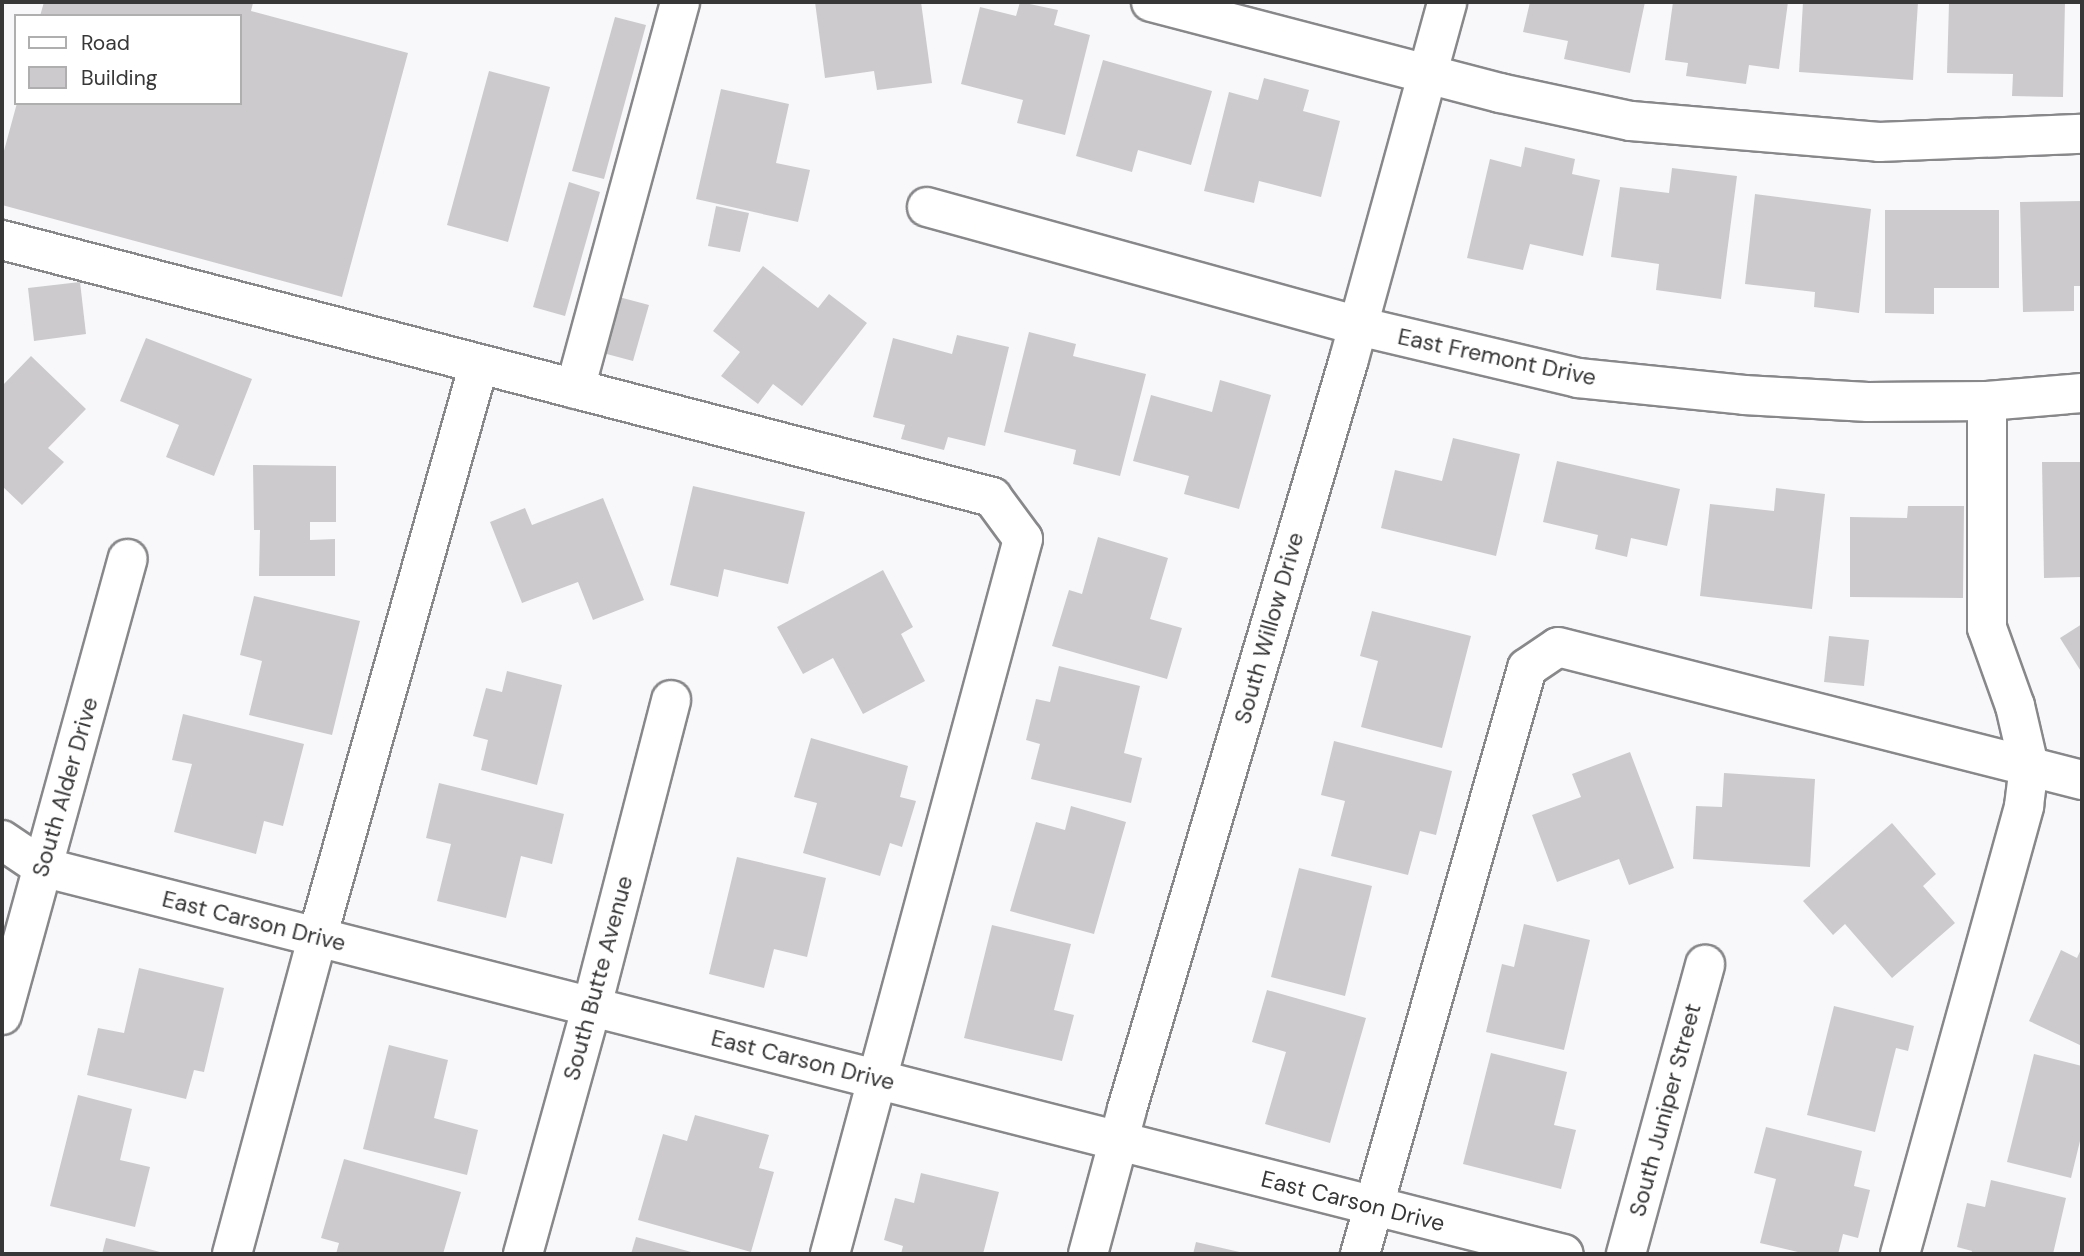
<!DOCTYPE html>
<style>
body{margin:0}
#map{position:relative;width:2084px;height:1256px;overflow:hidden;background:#f8f8fb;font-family:"DM Sans",sans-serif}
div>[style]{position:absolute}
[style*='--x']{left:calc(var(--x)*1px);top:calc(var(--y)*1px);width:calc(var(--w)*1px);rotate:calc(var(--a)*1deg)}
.building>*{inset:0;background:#cccacd}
.roads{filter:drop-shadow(2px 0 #88888b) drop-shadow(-2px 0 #88888b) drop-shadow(0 2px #88888b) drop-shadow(0 -2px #88888b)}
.minor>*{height:38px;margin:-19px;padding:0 19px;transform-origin:19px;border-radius:19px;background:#fff}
span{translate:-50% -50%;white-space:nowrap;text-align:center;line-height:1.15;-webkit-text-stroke:5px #fff;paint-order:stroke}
.street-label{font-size:23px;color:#373738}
.frame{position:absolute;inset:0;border:4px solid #373738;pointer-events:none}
.legend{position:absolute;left:14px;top:14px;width:228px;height:91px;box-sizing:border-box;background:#fff;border:2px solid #afafaf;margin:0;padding:9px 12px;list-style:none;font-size:21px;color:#373738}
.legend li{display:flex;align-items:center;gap:14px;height:35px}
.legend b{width:35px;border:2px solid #afafaf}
</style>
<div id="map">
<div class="building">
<i style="clip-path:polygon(44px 2px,247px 2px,253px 3px,251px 11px,408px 53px,342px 297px,2px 205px,2px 158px,17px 103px,240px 103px,240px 16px,40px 16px)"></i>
<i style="clip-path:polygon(815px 2px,921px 2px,932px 83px,877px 90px,874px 71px,825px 78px)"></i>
<i style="clip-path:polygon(1020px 2px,1058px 10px,1054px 25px,1090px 35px,1065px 135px,1017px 123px,1023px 100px,961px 84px,980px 7px,1016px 16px)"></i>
<i style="clip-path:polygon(1530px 2px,1645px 2px,1630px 73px,1564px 59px,1568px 41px,1523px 32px)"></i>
<i style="clip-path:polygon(1673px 2px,1788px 2px,1779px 69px,1749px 65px,1746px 84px,1686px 76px,1688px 63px,1665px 60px)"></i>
<i style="clip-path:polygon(1803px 2px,1918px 2px,1913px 80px,1799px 72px)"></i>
<i style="clip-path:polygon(1949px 2px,2065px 2px,2063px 97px,2012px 96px,2013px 74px,1947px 73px)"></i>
<i style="clip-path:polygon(615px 17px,646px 25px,604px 179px,572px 171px)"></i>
<i style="clip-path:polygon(1103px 60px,1212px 91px,1191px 165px,1138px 150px,1132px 172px,1076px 156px)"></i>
<i style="clip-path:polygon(489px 71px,550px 87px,508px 242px,447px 225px)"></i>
<i style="clip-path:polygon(1264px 78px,1309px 90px,1303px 111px,1340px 121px,1321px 197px,1259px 181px,1254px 203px,1204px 191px,1229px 92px,1258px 100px)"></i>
<i style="clip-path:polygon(721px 89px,789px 104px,776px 163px,810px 170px,798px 222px,696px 199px)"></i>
<i style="clip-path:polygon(1525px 147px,1575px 159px,1572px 174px,1600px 180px,1583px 256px,1530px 244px,1523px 270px,1467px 258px,1490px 159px,1521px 167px)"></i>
<i style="clip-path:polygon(1672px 168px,1737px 176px,1721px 299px,1656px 290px,1659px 264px,1611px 257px,1620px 187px,1669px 193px)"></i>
<i style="clip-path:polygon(569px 182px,600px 192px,565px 316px,533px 307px)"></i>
<i style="clip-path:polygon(1755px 194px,1871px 209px,1859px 313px,1814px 307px,1815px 292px,1745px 284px)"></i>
<i style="clip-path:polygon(2082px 201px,2082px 286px,2074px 286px,2074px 311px,2023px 312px,2020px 202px)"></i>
<i style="clip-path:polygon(716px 206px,749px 213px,740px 252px,708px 246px)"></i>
<i style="clip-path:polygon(1885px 210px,1999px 210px,1999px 288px,1934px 288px,1934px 314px,1885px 313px)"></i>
<i style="clip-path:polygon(763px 266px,818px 308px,829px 294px,867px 323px,802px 406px,773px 384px,758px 404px,721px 376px,740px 352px,713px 331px)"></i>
<i style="clip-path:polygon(80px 282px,86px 334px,34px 341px,28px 288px)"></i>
<i style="clip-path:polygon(619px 297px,649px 305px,633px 361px,603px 353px)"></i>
<i style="clip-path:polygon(1029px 332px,1076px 344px,1073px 356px,1146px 374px,1120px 476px,1073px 464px,1076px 450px,1004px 432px)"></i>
<i style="clip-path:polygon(957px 335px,1009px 347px,985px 446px,948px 437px,944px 450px,901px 439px,905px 425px,873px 417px,893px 338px,952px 354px)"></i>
<i style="clip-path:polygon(146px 338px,252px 379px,214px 476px,166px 457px,179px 425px,120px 401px)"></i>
<i style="clip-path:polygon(31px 356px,86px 409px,48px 448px,64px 462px,22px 505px,2px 486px,2px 386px)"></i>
<i style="clip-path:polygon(1220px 380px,1271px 395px,1239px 509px,1184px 494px,1189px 476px,1133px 461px,1151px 395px,1212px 412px)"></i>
<i style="clip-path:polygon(1453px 438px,1520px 454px,1496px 556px,1381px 528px,1395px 470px,1442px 481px)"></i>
<i style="clip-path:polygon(1557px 461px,1680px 489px,1667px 546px,1631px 538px,1627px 557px,1595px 549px,1598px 535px,1543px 522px)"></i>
<i style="clip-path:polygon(2042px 462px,2082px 462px,2082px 577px,2044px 578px)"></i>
<i style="clip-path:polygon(253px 465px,336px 466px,336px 522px,310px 522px,310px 540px,335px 539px,335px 576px,259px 576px,260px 530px,254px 530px)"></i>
<i style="clip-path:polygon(693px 486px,805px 512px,788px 584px,724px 569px,718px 597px,670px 585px)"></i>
<i style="clip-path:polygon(1776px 488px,1825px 494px,1812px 609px,1700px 596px,1710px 504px,1774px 511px)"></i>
<i style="clip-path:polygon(603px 498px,644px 600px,593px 620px,578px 582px,522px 603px,490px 522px,525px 508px,532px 525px)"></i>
<i style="clip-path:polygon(1908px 506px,1964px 506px,1963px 598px,1850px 597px,1850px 517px,1907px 518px)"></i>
<i style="clip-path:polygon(1098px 537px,1168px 558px,1150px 619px,1182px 628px,1167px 679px,1052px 646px,1069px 590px,1082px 594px)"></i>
<i style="clip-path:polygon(883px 570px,913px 627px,901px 634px,925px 681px,863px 714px,833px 658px,803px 674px,777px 627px)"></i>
<i style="clip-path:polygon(254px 596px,360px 621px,332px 735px,249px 715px,262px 661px,240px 655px)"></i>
<i style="clip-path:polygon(1372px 611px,1471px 636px,1442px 748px,1361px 727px,1378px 661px,1360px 656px)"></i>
<i style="clip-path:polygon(2082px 624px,2082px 673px,2060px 638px)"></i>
<i style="clip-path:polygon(1829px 636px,1869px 640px,1864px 686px,1824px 682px)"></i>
<i style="clip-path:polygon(1059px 666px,1140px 686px,1124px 753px,1142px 758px,1131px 803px,1031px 779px,1040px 744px,1026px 740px,1036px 699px,1050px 702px)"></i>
<i style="clip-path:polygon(507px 671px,562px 685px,537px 785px,481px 770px,488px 740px,473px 736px,486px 688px,502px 692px)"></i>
<i style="clip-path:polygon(183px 714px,304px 744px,283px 826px,264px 821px,256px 854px,174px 832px,192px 764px,172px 760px)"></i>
<i style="clip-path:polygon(811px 738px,908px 766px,900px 797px,916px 801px,902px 847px,890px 843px,880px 876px,803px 853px,817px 803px,794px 797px)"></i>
<i style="clip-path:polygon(1334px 741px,1452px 771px,1436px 835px,1420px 831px,1408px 875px,1331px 856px,1345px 801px,1321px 795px)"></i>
<i style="clip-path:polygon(1630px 752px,1674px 868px,1629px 885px,1619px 859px,1557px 882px,1532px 815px,1581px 797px,1572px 774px)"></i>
<i style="clip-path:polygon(1724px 773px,1815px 779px,1810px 867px,1693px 859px,1696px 806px,1722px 807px)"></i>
<i style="clip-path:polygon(439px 783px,564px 814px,552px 864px,521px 856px,506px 918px,437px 901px,451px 844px,426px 838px)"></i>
<i style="clip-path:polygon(1071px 806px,1126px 822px,1094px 934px,1010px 911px,1036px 822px,1065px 830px)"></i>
<i style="clip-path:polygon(1892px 823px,1936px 874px,1923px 886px,1955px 923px,1892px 978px,1845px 924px,1833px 935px,1803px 901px)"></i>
<i style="clip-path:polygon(737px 857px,826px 878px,807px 957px,774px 949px,764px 988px,709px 974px)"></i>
<i style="clip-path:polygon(1299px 868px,1372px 886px,1345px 996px,1271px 977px)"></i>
<i style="clip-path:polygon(1524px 924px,1590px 940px,1564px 1050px,1486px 1032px,1502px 964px,1514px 967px)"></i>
<i style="clip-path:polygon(992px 925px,1071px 944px,1054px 1010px,1074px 1015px,1062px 1061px,964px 1038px)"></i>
<i style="clip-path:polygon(2082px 947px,2082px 1046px,2029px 1021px,2061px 950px,2077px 958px)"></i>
<i style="clip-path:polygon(139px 968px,224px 988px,204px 1072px,194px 1070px,186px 1099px,87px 1075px,98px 1028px,124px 1033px)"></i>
<i style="clip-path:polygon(1267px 990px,1366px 1018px,1330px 1143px,1265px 1124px,1286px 1052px,1252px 1042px)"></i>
<i style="clip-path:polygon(1834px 1006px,1914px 1026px,1908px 1051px,1896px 1048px,1875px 1132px,1807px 1115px)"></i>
<i style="clip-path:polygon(389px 1045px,448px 1060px,434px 1118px,478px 1130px,467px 1175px,363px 1149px)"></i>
<i style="clip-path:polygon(1491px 1053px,1567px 1072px,1554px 1125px,1576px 1130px,1561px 1189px,1463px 1164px)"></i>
<i style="clip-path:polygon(2034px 1054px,2082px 1066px,2082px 1142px,2080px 1141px,2071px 1178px,2007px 1162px)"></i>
<i style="clip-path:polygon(78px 1095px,132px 1109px,120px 1160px,150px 1167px,135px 1227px,50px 1206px)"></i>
<i style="clip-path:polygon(695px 1115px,769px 1135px,759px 1168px,774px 1172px,751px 1252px,638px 1220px,663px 1134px,687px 1141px)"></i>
<i style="clip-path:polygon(1766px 1127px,1862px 1151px,1854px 1186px,1870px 1190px,1858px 1238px,1843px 1234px,1838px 1254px,1806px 1254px,1760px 1243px,1776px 1179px,1754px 1173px)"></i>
<i style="clip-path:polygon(344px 1159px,461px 1192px,443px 1254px,336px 1254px,339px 1243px,321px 1238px)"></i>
<i style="clip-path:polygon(921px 1173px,999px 1192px,983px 1254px,901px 1254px,903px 1246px,884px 1240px,895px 1198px,914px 1203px)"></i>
<i style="clip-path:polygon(1991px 1180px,2066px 1198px,2053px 1254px,1971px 1254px,1972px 1251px,1957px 1247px,1967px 1203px,1985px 1207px)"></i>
<i style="clip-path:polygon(636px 1237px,695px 1253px,694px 1254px,631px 1254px)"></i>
<i style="clip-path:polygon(106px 1238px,164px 1253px,164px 1254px,102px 1254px)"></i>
<i style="clip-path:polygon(1196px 1242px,1244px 1253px,1244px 1254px,1193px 1254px)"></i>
</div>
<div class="roads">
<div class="minor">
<i style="--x:1151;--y:2;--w:361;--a:14.6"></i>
<i style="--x:1500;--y:93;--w:134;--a:12.1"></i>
<i style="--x:1631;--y:121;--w:249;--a:4.8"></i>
<i style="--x:1879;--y:142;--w:203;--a:-2.3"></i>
<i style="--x:927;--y:207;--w:447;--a:15.4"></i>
<i style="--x:1358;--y:326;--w:226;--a:13.3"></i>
<i style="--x:1578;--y:378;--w:167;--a:5.8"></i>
<i style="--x:1744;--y:395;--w:124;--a:3.2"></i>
<i style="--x:1868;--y:402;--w:119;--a:-0.5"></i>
<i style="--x:1987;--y:401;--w:95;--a:-4.8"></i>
<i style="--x:2;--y:240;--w:1023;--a:14.55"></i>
<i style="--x:992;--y:497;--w:52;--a:53.6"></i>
<i style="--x:1023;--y:539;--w:741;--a:105.11"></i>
<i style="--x:575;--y:389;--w:401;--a:-74.8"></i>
<i style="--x:2;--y:840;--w:48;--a:34"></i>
<i style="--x:42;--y:867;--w:1570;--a:14.27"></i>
<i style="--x:2;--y:1015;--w:473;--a:-74.6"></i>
<i style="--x:232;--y:1254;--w:327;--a:-74.9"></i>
<i style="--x:317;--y:938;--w:596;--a:-74.24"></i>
<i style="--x:523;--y:1254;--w:257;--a:-74.5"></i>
<i style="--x:592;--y:1006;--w:316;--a:-75.5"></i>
<i style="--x:1088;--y:1254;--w:150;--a:-74.9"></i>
<i style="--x:1127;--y:1109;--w:782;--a:-73.51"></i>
<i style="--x:1349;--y:359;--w:370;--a:-74.6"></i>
<i style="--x:1360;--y:1254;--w:609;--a:-74.09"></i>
<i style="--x:1527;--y:668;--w:37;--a:-34"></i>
<i style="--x:1558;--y:647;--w:541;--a:14.24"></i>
<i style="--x:1626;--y:1254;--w:300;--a:-74.7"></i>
<i style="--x:1900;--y:1254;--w:465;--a:-74.5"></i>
<i style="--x:2024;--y:806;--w:40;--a:-82.9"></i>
<i style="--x:2029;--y:766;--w:62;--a:-103.1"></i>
<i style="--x:2015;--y:706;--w:83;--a:-109.7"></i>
<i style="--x:1987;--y:628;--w:227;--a:-90"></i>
</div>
</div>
<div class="street-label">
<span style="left:1497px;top:357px;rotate:12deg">East Fremont Drive</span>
<span style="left:1269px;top:628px;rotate:-74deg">South Willow Drive</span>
<span style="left:65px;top:787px;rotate:-74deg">South Alder Drive</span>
<span style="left:254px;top:921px;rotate:14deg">East Carson Drive</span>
<span style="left:598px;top:978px;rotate:-75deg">South Butte Avenue</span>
<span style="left:803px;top:1060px;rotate:14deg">East Carson Drive</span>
<span style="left:1665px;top:1110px;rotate:-75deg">South Juniper Street</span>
<span style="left:1353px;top:1201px;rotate:14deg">East Carson Drive</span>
</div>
<div class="frame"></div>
<ul class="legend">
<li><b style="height:9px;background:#fff"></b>Road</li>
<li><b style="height:19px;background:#cccacd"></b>Building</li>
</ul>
</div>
